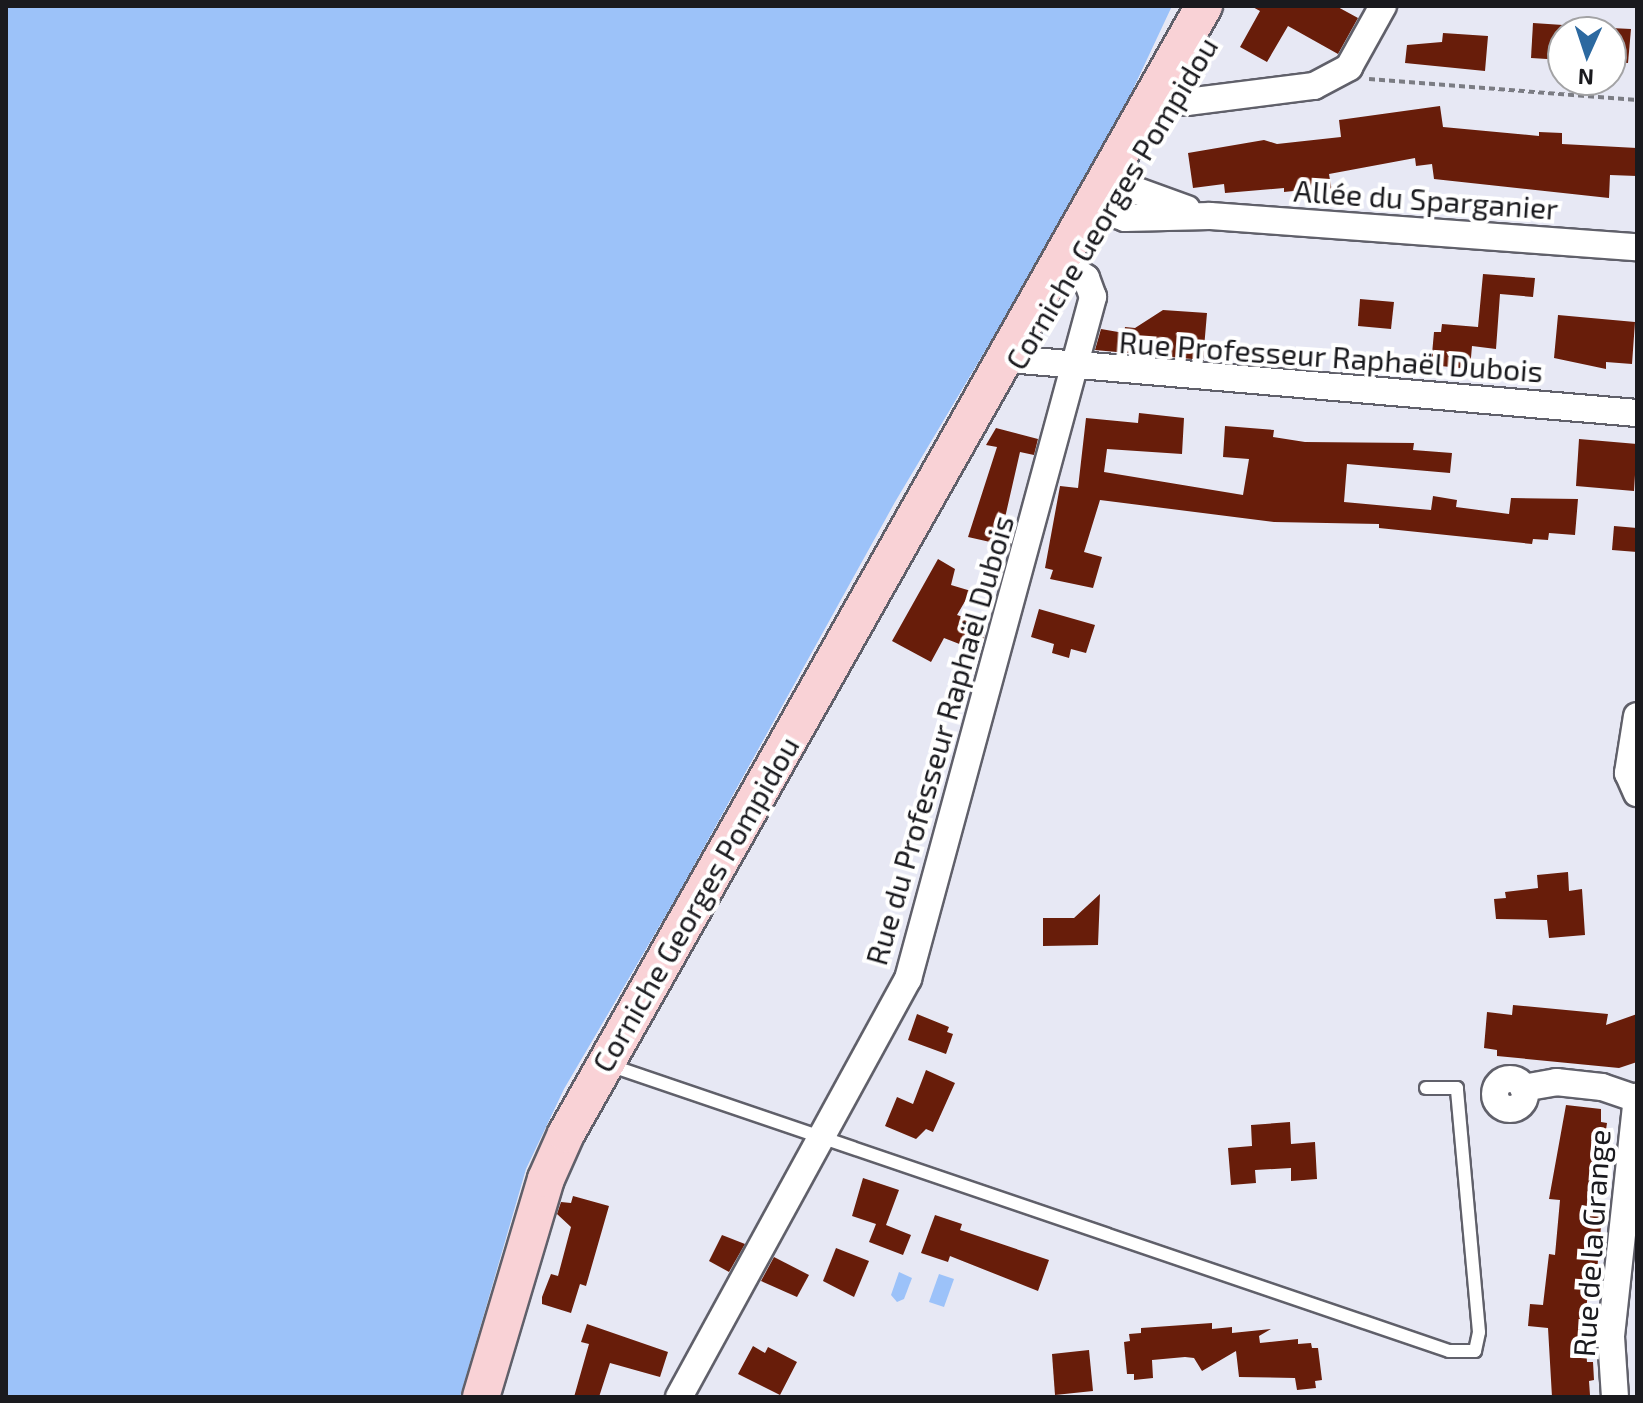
<!DOCTYPE html>
<meta charset="utf-8">
<style>
body{margin:0}
#map{position:relative;width:1643px;height:1403px;overflow:hidden;background:#e7e8f4;font-family:"Exo 2",sans-serif}
div>[style]{position:absolute}
[style*='--x']{left:calc(var(--x)*1px);top:calc(var(--y)*1px);width:calc(var(--w)*1px);rotate:calc(var(--a)*1deg)}
.water>*{inset:0;background:#9cc2f9}
.building>*{inset:0;background:#681d0a}
.path>*{height:4px;margin-top:-2px;transform-origin:0;background:repeating-linear-gradient(90deg,#7b7c83 0 6px,transparent 0 10px)}
.roads{filter:drop-shadow(2px 0 #60606a) drop-shadow(-2px 0 #60606a) drop-shadow(0 2px #60606a) drop-shadow(0 -2px #60606a)}
.lane>*{height:12px;margin:-6px;padding:0 6px;transform-origin:6px;border-radius:6px;background:#fff}
.street>*{height:26px;margin:-13px;padding:0 13px;transform-origin:13px;border-radius:13px;background:#fff}
.street>.ring{margin:-13px;padding:0;box-sizing:content-box;background:none;border:26px solid #fff;border-radius:50%}
.secondary>*{height:36px;margin:-18px;padding:0 18px;transform-origin:18px;border-radius:18px;background:#f9d2d6}
span{translate:-50% -50%;white-space:nowrap;text-align:center;line-height:1.15;-webkit-text-stroke:8px #fff;paint-order:stroke}
.street-label{font-size:30px;color:#1a1a1e}
.frame{position:absolute;inset:0;border:8px solid #1a1a1e;pointer-events:none}
.north{position:absolute;left:1547px;top:16px;width:80px;height:80px;box-sizing:border-box;background:#fff;border:2px solid #a3a3a5;border-radius:50%;rotate:183deg;font-size:22px;font-weight:700;line-height:32px;text-align:center;color:#1a1a1e}
.north::after{content:'';display:block;margin:auto;width:28px;height:36px;background:#2c69a0;clip-path:polygon(50% 0,100% 100%,50% 72%,0 100%)}
</style>
<div id="map">
<div class="water">
<i style="clip-path:polygon(6px 6px,1172px 6px,1104px 151px,895px 502px,677px 896px,564px 1089px,526px 1169px,460px 1397px,6px 1397px)"></i>
<i style="clip-path:polygon(899px 1272px,912px 1278px,904px 1299px,897px 1302px,891px 1295px)"></i>
<i style="clip-path:polygon(939px 1274px,954px 1279px,944px 1307px,929px 1302px)"></i>
</div>
<div class="building">
<i style="clip-path:polygon(1251px 6px,1336px 6px,1358px 18px,1338px 54px,1288px 26px,1267px 62px,1240px 47px,1260px 11px)"></i>
<i style="clip-path:polygon(1533px 23px,1563px 25px,1563px 60px,1531px 58px)"></i>
<i style="clip-path:polygon(1611px 28px,1631px 29px,1628px 63px,1611px 62px)"></i>
<i style="clip-path:polygon(1443px 33px,1488px 36px,1485px 71px,1405px 63px,1407px 45px,1442px 42px)"></i>
<i style="clip-path:polygon(1440px 106px,1443px 127px,1539px 136px,1539px 132px,1562px 133px,1562px 144px,1637px 148px,1637px 176px,1610px 175px,1609px 198px,1434px 179px,1432px 164px,1416px 166px,1415px 158px,1329px 174px,1332px 192px,1303px 196px,1303px 190px,1284px 192px,1284px 188px,1225px 193px,1224px 184px,1193px 188px,1188px 153px,1264px 140px,1277px 144px,1341px 137px,1339px 120px)"></i>
<i style="clip-path:polygon(1483px 274px,1535px 278px,1533px 297px,1500px 294px,1496px 349px,1472px 346px,1470px 369px,1431px 365px,1434px 332px,1441px 332px,1442px 324px,1478px 327px)"></i>
<i style="clip-path:polygon(1360px 299px,1394px 302px,1391px 329px,1358px 326px)"></i>
<i style="clip-path:polygon(1163px 310px,1207px 313px,1203px 360px,1095px 350px,1101px 329px,1124px 333px,1125px 327px,1135px 328px)"></i>
<i style="clip-path:polygon(1558px 315px,1635px 322px,1632px 364px,1606px 362px,1606px 369px,1554px 358px)"></i>
<i style="clip-path:polygon(1139px 413px,1184px 418px,1182px 454px,1107px 449px,1104px 472px,1243px 495px,1249px 459px,1223px 457px,1225px 426px,1274px 430px,1273px 437px,1305px 442px,1414px 443px,1413px 450px,1452px 453px,1450px 473px,1347px 464px,1344px 502px,1431px 510px,1433px 496px,1457px 500px,1456px 507px,1509px 514px,1511px 498px,1578px 499px,1575px 535px,1549px 533px,1548px 540px,1533px 539px,1532px 544px,1379px 528px,1379px 524px,1274px 522px,1100px 500px,1084px 552px,1102px 557px,1093px 588px,1050px 579px,1053px 570px,1045px 568px,1060px 486px,1078px 488px,1086px 418px,1138px 423px)"></i>
<i style="clip-path:polygon(996px 428px,1038px 439px,1034px 455px,1020px 452px,999px 544px,968px 537px,997px 447px,986px 445px)"></i>
<i style="clip-path:polygon(1579px 439px,1637px 444px,1634px 491px,1576px 486px)"></i>
<i style="clip-path:polygon(1614px 526px,1637px 528px,1637px 552px,1612px 550px)"></i>
<i style="clip-path:polygon(938px 559px,955px 569px,951px 585px,971px 591px,957px 615px,987px 625px,980px 652px,944px 638px,931px 662px,892px 641px)"></i>
<i style="clip-path:polygon(1039px 609px,1095px 625px,1086px 653px,1071px 649px,1069px 658px,1052px 653px,1054px 644px,1031px 637px)"></i>
<i style="clip-path:polygon(1568px 872px,1569px 891px,1582px 889px,1585px 935px,1549px 938px,1547px 920px,1496px 919px,1494px 899px,1506px 898px,1505px 892px,1538px 888px,1537px 875px)"></i>
<i style="clip-path:polygon(1100px 894px,1098px 945px,1043px 946px,1043px 918px,1074px 918px)"></i>
<i style="clip-path:polygon(1513px 1005px,1608px 1014px,1606px 1025px,1637px 1014px,1637px 1062px,1619px 1068px,1497px 1056px,1497px 1050px,1484px 1048px,1487px 1012px,1512px 1015px)"></i>
<i style="clip-path:polygon(917px 1014px,949px 1027px,947px 1032px,953px 1034px,946px 1054px,908px 1040px)"></i>
<i style="clip-path:polygon(926px 1070px,955px 1083px,933px 1132px,926px 1129px,916px 1139px,885px 1126px,897px 1097px,913px 1104px)"></i>
<i style="clip-path:polygon(1566px 1105px,1601px 1109px,1601px 1122px,1607px 1123px,1604px 1144px,1598px 1144px,1591px 1203px,1603px 1204px,1595px 1294px,1588px 1294px,1581px 1348px,1586px 1348px,1587px 1362px,1593px 1362px,1594px 1380px,1589px 1381px,1590px 1395px,1583px 1397px,1552px 1397px,1548px 1328px,1528px 1326px,1530px 1304px,1543px 1305px,1549px 1254px,1555px 1255px,1560px 1200px,1549px 1199px)"></i>
<i style="clip-path:polygon(1290px 1122px,1291px 1144px,1315px 1142px,1317px 1179px,1291px 1181px,1291px 1168px,1255px 1170px,1256px 1183px,1231px 1185px,1228px 1148px,1252px 1146px,1251px 1125px)"></i>
<i style="clip-path:polygon(863px 1178px,899px 1190px,886px 1225px,911px 1235px,903px 1255px,869px 1242px,876px 1224px,852px 1216px)"></i>
<i style="clip-path:polygon(573px 1196px,609px 1206px,586px 1286px,580px 1284px,571px 1313px,542px 1304px,542px 1297px,551px 1274px,558px 1276px,571px 1227px,557px 1214px,561px 1202px,571px 1203px)"></i>
<i style="clip-path:polygon(935px 1215px,962px 1224px,960px 1230px,1049px 1260px,1038px 1291px,950px 1256px,948px 1262px,921px 1253px)"></i>
<i style="clip-path:polygon(722px 1235px,745px 1244px,729px 1272px,709px 1261px)"></i>
<i style="clip-path:polygon(836px 1248px,869px 1261px,854px 1297px,823px 1281px)"></i>
<i style="clip-path:polygon(774px 1257px,809px 1275px,797px 1297px,761px 1281px)"></i>
<i style="clip-path:polygon(1212px 1323px,1212px 1329px,1232px 1327px,1232px 1333px,1271px 1329px,1259px 1336px,1260px 1343px,1298px 1339px,1298px 1344px,1311px 1343px,1312px 1348px,1318px 1348px,1322px 1380px,1315px 1381px,1316px 1388px,1297px 1390px,1295px 1378px,1239px 1377px,1236px 1351px,1202px 1371px,1194px 1358px,1185px 1357px,1152px 1360px,1153px 1378px,1134px 1380px,1134px 1374px,1127px 1374px,1124px 1342px,1130px 1341px,1129px 1334px,1141px 1333px,1141px 1328px)"></i>
<i style="clip-path:polygon(587px 1324px,668px 1352px,660px 1377px,610px 1363px,599px 1397px,574px 1397px,589px 1344px,581px 1342px)"></i>
<i style="clip-path:polygon(753px 1346px,765px 1353px,768px 1347px,797px 1362px,780px 1395px,738px 1374px)"></i>
<i style="clip-path:polygon(1089px 1350px,1093px 1391px,1055px 1395px,1052px 1354px)"></i>
</div>
<div class="path">
<i style="--x:1369;--y:79;--w:269;--a:4.5"></i>
</div>
<div class="roads">
<div class="lane">
<i style="--x:609;--y:1065;--w:887;--a:18.8"></i>
<i style="--x:1449;--y:1351;--w:26;--a:0"></i>
<i style="--x:1475;--y:1351;--w:19;--a:-78"></i>
<i style="--x:1479;--y:1332;--w:245;--a:-95.2"></i>
<i style="--x:1457;--y:1088;--w:31;--a:180"></i>
</div>
<div class="street">
<i style="--x:1159;--y:88;--w:31;--a:27"></i>
<i style="--x:1187;--y:102;--w:128;--a:-7.2"></i>
<i style="--x:1314;--y:86;--w:40;--a:-28"></i>
<i style="--x:1349;--y:67;--w:70;--a:-60.9"></i>
<i style="--x:1107;--y:180;--w:85;--a:19.9"></i>
<i style="--x:1092;--y:207;--w:35;--a:18"></i>
<i style="--x:1125;--y:218;--w:85;--a:-1.3"></i>
<i style="--x:1210;--y:216;--w:428;--a:4.2"></i>
<i style="--x:1021;--y:360;--w:618;--a:4.92"></i>
<i style="--x:1637;--y:716;--w:58;--a:99"></i>
<i style="--x:1628;--y:773;--w:22;--a:66"></i>
<i class="ring" style="left:1495px;top:1079px;width:4px;height:4px"></i>
<i style="--x:1523;--y:1088;--w:34;--a:-10"></i>
<i style="--x:1556;--y:1082;--w:46;--a:6.2"></i>
<i style="--x:1602;--y:1087;--w:34;--a:19"></i>
<i style="--x:679;--y:1397;--w:477;--a:-61.3"></i>
<i style="--x:908;--y:979;--w:707;--a:-74.82"></i>
<i style="--x:1093;--y:297;--w:20;--a:-110"></i>
<i style="--x:1086;--y:278;--w:33;--a:-147"></i>
<i style="--x:1615;--y:1397;--w:61;--a:-93.8"></i>
<i style="--x:1611;--y:1336;--w:241;--a:-83.8"></i>
</div>
<div class="secondary">
<i style="--x:481;--y:1397;--w:227;--a:-73.4"></i>
<i style="--x:546;--y:1179;--w:49;--a:-66"></i>
<i style="--x:566;--y:1134;--w:1296;--a:-60.51"></i>
</div>
</div>
<div class="street-label">
<span style="left:1426px;top:199px;rotate:4deg">Allée du Sparganier</span>
<span style="left:1111px;top:203px;rotate:-59deg">Corniche Georges Pompidou</span>
<span style="left:1331px;top:356px;rotate:4deg">Rue Professeur Raphaël Dubois</span>
<span style="left:939px;top:740px;rotate:-74deg">Rue du Professeur Raphaël Dubois</span>
<span style="left:695px;top:904px;rotate:-60deg">Corniche Georges Pompidou</span>
<span style="left:1591px;top:1243px;rotate:-86deg">Rue de la Grange</span>
</div>
<div class="frame"></div>
<div class="north">N</div>
</div>
